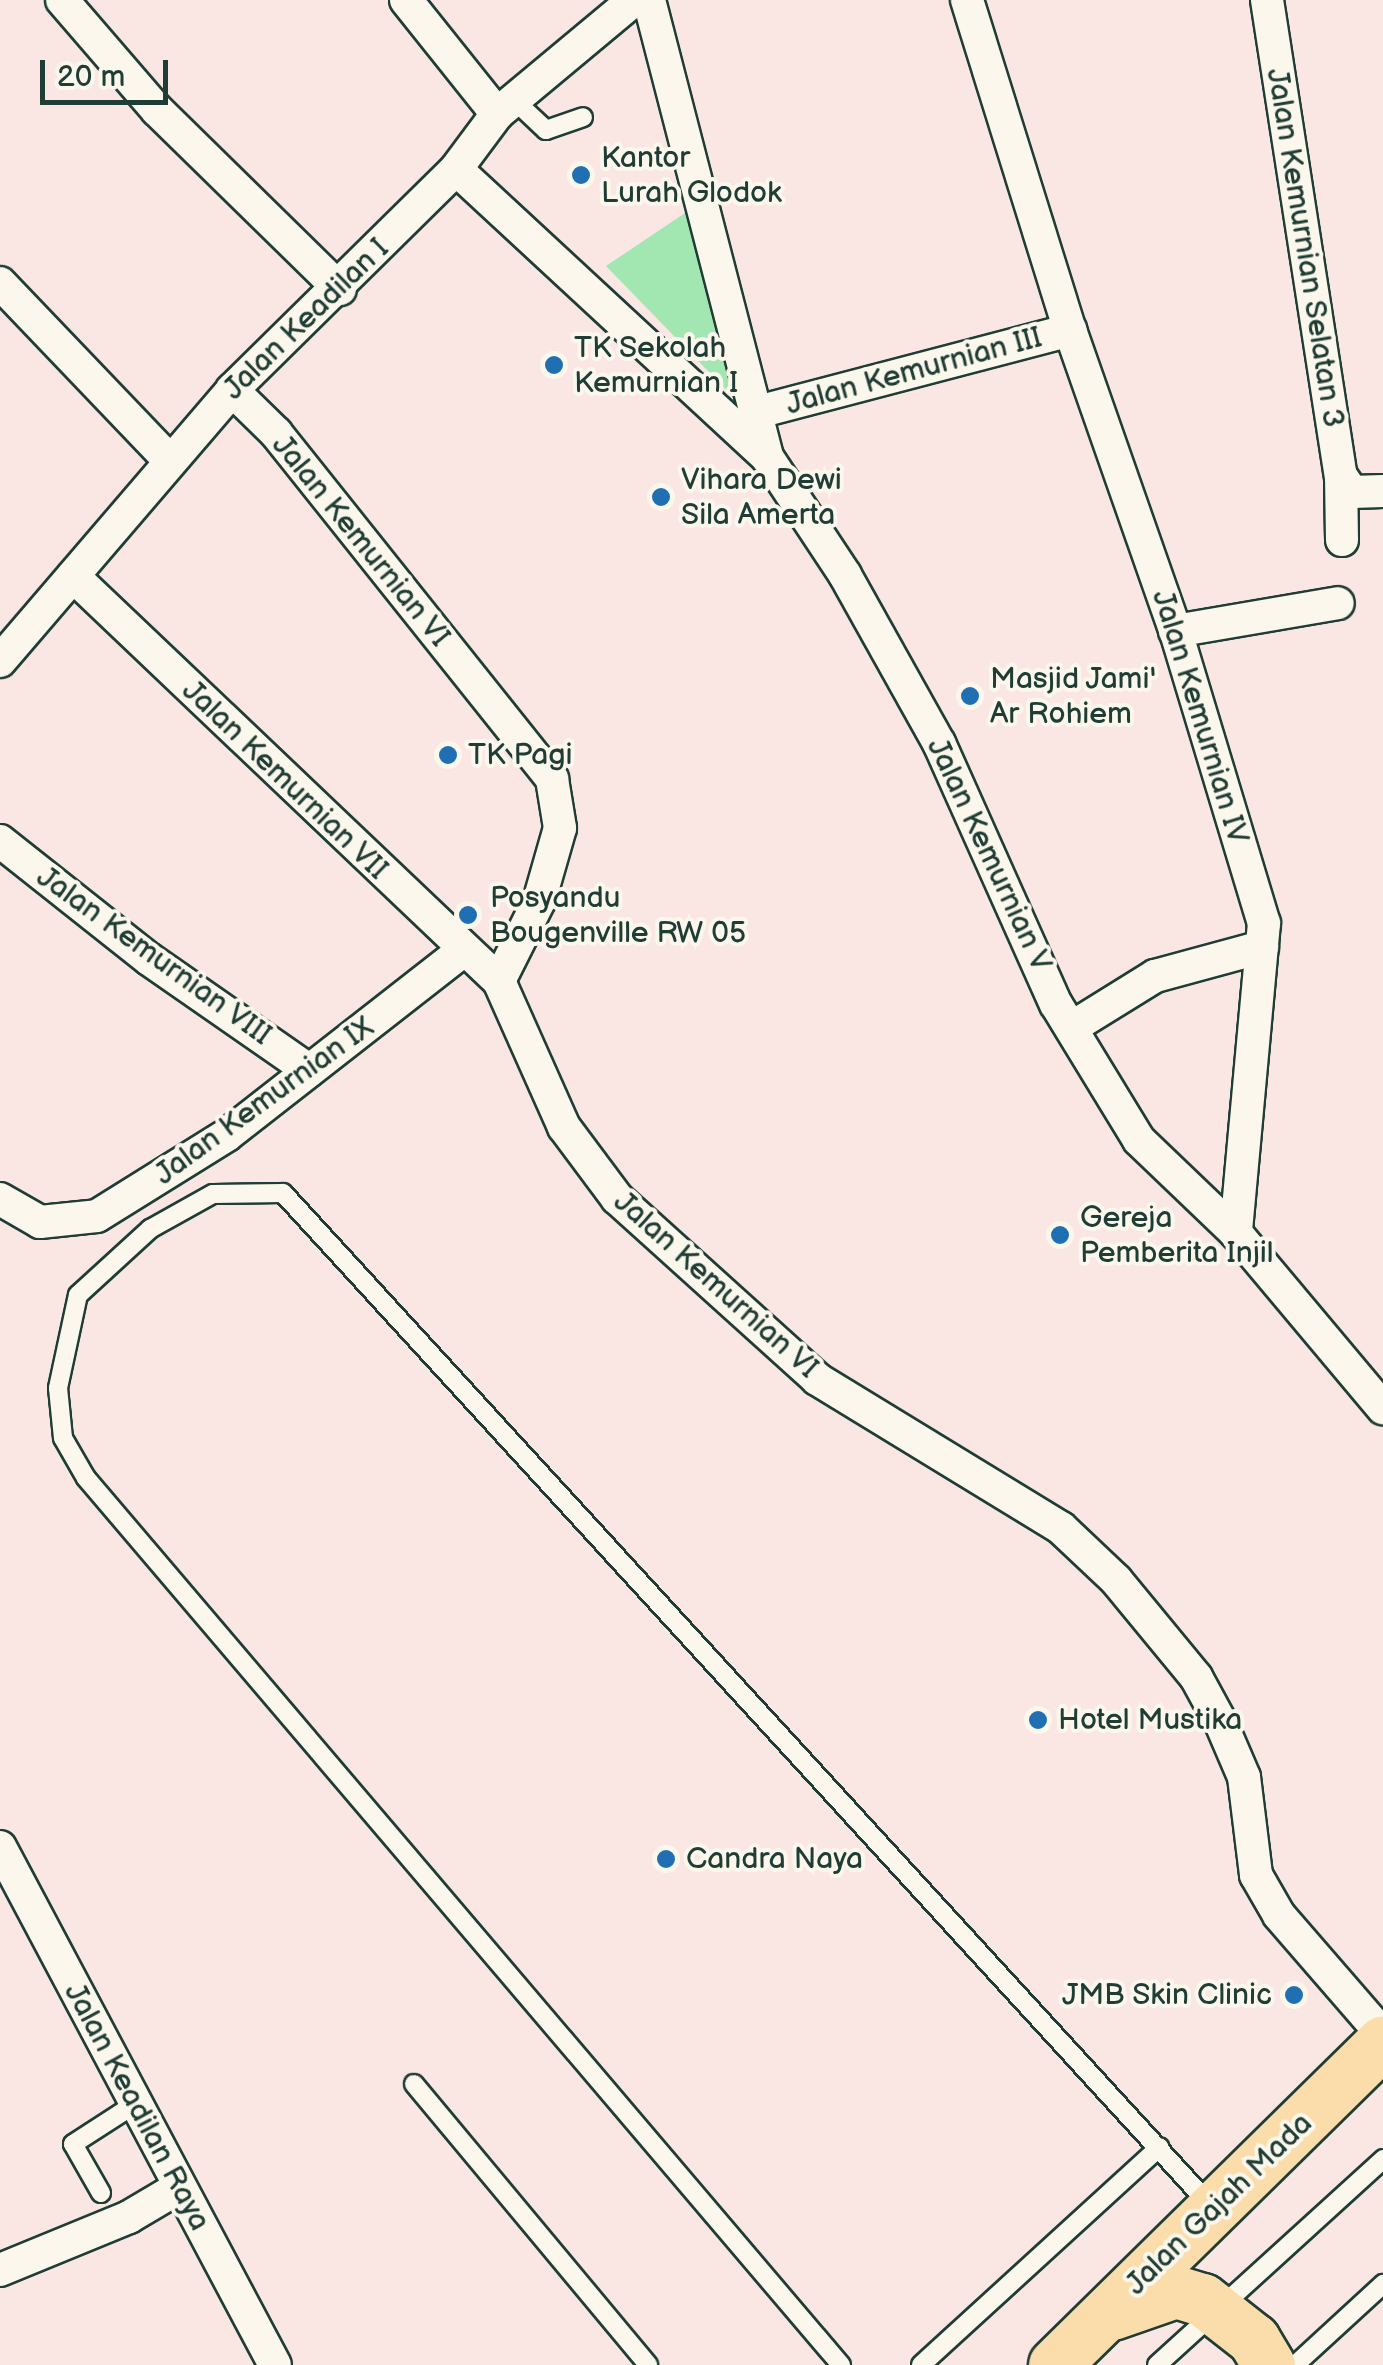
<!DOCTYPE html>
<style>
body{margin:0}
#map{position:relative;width:1383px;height:2365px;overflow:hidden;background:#fae6e3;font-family:"Balsamiq Sans",sans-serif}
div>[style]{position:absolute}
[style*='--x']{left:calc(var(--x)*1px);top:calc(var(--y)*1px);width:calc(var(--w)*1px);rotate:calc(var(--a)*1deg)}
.green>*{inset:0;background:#a2e7b2}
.roads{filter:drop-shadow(2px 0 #1f3d34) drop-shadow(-2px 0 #1f3d34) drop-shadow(0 2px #1f3d34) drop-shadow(0 -2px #1f3d34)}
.lane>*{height:18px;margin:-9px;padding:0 9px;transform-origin:9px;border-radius:9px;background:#fbf7ec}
.street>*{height:32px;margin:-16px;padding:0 16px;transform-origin:16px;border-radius:16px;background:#fbf7ec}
.primary>*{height:52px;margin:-26px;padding:0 26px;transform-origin:26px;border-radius:26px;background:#fbddab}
.dots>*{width:28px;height:28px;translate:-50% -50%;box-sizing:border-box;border:5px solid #fbf7ec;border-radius:50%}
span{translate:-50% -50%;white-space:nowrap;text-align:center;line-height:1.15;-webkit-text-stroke:8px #fbf7ec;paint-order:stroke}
.poi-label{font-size:30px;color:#1f3d34}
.left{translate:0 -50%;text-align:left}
.right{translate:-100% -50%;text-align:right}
.street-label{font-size:30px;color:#1f3d34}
.scale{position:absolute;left:40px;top:60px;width:128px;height:45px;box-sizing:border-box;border:5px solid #1f3d34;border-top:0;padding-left:12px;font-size:30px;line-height:35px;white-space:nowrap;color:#1f3d34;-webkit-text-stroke:8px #fbf7ec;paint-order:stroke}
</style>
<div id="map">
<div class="green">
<i style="clip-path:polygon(694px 207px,741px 405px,606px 266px)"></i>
</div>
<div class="roads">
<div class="lane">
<i style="--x:514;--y:100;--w:44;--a:43.2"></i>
<i style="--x:546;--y:130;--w:39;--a:-19"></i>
<i style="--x:414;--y:2084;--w:366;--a:50.2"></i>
<i style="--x:101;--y:2193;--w:56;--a:-119.7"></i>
<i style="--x:73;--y:2144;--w:74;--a:-32.8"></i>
<i style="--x:841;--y:2365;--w:1165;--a:-130.4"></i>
<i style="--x:86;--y:1478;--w:46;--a:-119.9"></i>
<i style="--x:63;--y:1438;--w:50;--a:-95.7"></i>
<i style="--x:58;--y:1388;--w:95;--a:-77.9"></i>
<i style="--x:78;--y:1295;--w:98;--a:-42.5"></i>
<i style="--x:150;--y:1229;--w:72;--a:-29.1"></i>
<i style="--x:213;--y:1194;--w:70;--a:-0.8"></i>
<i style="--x:283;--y:1193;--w:1372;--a:47.51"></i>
<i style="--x:921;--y:2365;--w:323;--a:-42.4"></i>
<i style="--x:1157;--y:2365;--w:306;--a:-42.3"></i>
<i style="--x:1295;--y:2365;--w:120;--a:-42.6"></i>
</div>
<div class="street">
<i style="--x:62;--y:0;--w:145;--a:49.2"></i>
<i style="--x:157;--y:110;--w:256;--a:44.4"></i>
<i style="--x:406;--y:0;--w:146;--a:51.4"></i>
<i style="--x:649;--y:0;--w:472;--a:75.5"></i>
<i style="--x:967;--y:0;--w:346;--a:72.7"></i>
<i style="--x:1070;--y:330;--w:330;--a:70.7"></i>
<i style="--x:1179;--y:642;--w:294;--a:73.2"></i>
<i style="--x:1264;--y:923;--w:311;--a:95.2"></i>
<i style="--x:1267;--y:0;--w:482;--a:81.2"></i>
<i style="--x:1341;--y:476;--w:19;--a:55"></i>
<i style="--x:1352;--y:492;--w:31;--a:-2"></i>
<i style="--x:456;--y:169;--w:424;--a:42.8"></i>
<i style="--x:767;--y:457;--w:141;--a:56.5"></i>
<i style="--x:845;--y:575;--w:193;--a:60.8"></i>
<i style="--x:939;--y:743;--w:286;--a:65.9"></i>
<i style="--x:1056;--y:1004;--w:159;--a:58.6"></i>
<i style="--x:1139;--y:1140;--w:134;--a:43.8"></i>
<i style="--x:1236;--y:1233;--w:229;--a:50"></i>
<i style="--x:0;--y:283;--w:242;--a:46.3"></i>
<i style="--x:232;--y:390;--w:62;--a:44.3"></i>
<i style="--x:276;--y:433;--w:443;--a:51.4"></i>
<i style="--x:552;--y:779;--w:50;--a:80.7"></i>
<i style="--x:560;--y:828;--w:76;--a:106"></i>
<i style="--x:539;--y:901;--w:89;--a:116.6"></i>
<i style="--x:758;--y:412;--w:323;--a:-14.7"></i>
<i style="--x:1341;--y:476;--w:64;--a:89.1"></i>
<i style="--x:73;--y:576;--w:588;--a:43.55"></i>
<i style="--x:499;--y:981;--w:160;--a:66"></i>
<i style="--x:564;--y:1127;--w:89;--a:53.3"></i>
<i style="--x:617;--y:1198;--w:270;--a:42.1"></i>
<i style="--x:817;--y:1379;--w:286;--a:31.4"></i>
<i style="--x:1061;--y:1528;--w:76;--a:43.4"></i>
<i style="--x:1116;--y:1580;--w:126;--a:50.5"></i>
<i style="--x:1196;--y:1677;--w:50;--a:61.4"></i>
<i style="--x:1220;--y:1721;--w:61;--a:66.8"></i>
<i style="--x:1244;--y:1777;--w:99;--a:83"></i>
<i style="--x:1256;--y:1875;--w:46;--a:60.1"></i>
<i style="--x:1279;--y:1915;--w:159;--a:49.1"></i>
<i style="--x:1175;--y:631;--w:165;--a:-9.7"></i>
<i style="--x:0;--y:661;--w:357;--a:-49.4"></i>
<i style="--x:232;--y:390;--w:315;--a:-44.6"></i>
<i style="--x:456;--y:169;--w:69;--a:-53.3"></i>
<i style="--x:497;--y:114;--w:178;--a:-39.8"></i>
<i style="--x:0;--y:841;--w:190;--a:38.4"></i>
<i style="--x:149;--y:959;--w:195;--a:34.8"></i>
<i style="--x:1071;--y:1028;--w:99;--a:-31.8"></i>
<i style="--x:1155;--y:976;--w:111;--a:-15.2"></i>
<i style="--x:0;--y:1199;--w:46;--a:29.9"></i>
<i style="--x:40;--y:1222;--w:57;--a:-6"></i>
<i style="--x:97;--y:1216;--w:153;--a:-31.9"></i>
<i style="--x:227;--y:1135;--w:297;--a:-38"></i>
<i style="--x:0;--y:1847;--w:586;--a:62.04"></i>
<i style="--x:0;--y:2270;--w:139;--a:-22.3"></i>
<i style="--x:129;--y:2217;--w:57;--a:-30.6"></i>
</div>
<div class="primary">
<i style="--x:1113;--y:2314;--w:67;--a:-19.2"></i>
<i style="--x:1176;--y:2292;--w:28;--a:17"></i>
<i style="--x:1203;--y:2300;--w:65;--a:38.1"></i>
<i style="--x:1254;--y:2340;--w:29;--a:59"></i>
<i style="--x:1055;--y:2365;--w:460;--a:-44.5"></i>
</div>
</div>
<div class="dots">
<i style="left:581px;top:175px;background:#1f6fb2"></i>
<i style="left:554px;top:365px;background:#1f6fb2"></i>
<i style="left:661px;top:497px;background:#1f6fb2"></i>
<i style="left:970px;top:696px;background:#1f6fb2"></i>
<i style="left:448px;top:755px;background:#1f6fb2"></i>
<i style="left:468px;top:915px;background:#1f6fb2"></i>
<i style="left:1060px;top:1235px;background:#1f6fb2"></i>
<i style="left:1038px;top:1720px;background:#1f6fb2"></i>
<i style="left:666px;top:1859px;background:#1f6fb2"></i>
<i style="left:1294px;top:1995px;background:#1f6fb2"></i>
</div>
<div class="poi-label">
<span class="left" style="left:601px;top:175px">Kantor<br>Lurah Glodok</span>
<span class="left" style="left:574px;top:365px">TK Sekolah<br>Kemurnian I</span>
<span class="left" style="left:681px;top:497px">Vihara Dewi<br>Sila Amerta</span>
<span class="left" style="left:990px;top:696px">Masjid Jami'<br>Ar Rohiem</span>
<span class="left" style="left:468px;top:755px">TK Pagi</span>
<span class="left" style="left:490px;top:915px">Posyandu<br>Bougenville RW 05</span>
<span class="left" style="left:1080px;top:1235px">Gereja<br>Pemberita Injil</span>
<span class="left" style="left:1058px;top:1720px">Hotel Mustika</span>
<span class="left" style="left:686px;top:1859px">Candra Naya</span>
<span class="right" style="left:1272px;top:1995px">JMB Skin Clinic</span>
</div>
<div class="street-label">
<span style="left:1305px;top:248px;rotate:81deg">Jalan Kemurnian Selatan 3</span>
<span style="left:306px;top:319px;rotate:-44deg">Jalan Keadilan I</span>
<span style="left:914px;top:371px;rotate:-15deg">Jalan Kemurnian III</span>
<span style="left:361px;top:541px;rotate:51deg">Jalan Kemurnian VI</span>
<span style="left:1200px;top:717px;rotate:73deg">Jalan Kemurnian IV</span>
<span style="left:285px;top:780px;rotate:44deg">Jalan Kemurnian VII</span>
<span style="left:989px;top:855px;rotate:65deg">Jalan Kemurnian V</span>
<span style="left:154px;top:956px;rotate:36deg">Jalan Kemurnian VIII</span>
<span style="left:264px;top:1101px;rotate:-36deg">Jalan Kemurnian IX</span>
<span style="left:716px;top:1285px;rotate:42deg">Jalan Kemurnian VI</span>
<span style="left:137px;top:2107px;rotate:62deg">Jalan Keadilan Raya</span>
<span style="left:1219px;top:2204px;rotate:-44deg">Jalan Gajah Mada</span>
</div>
<div class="scale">20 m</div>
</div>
